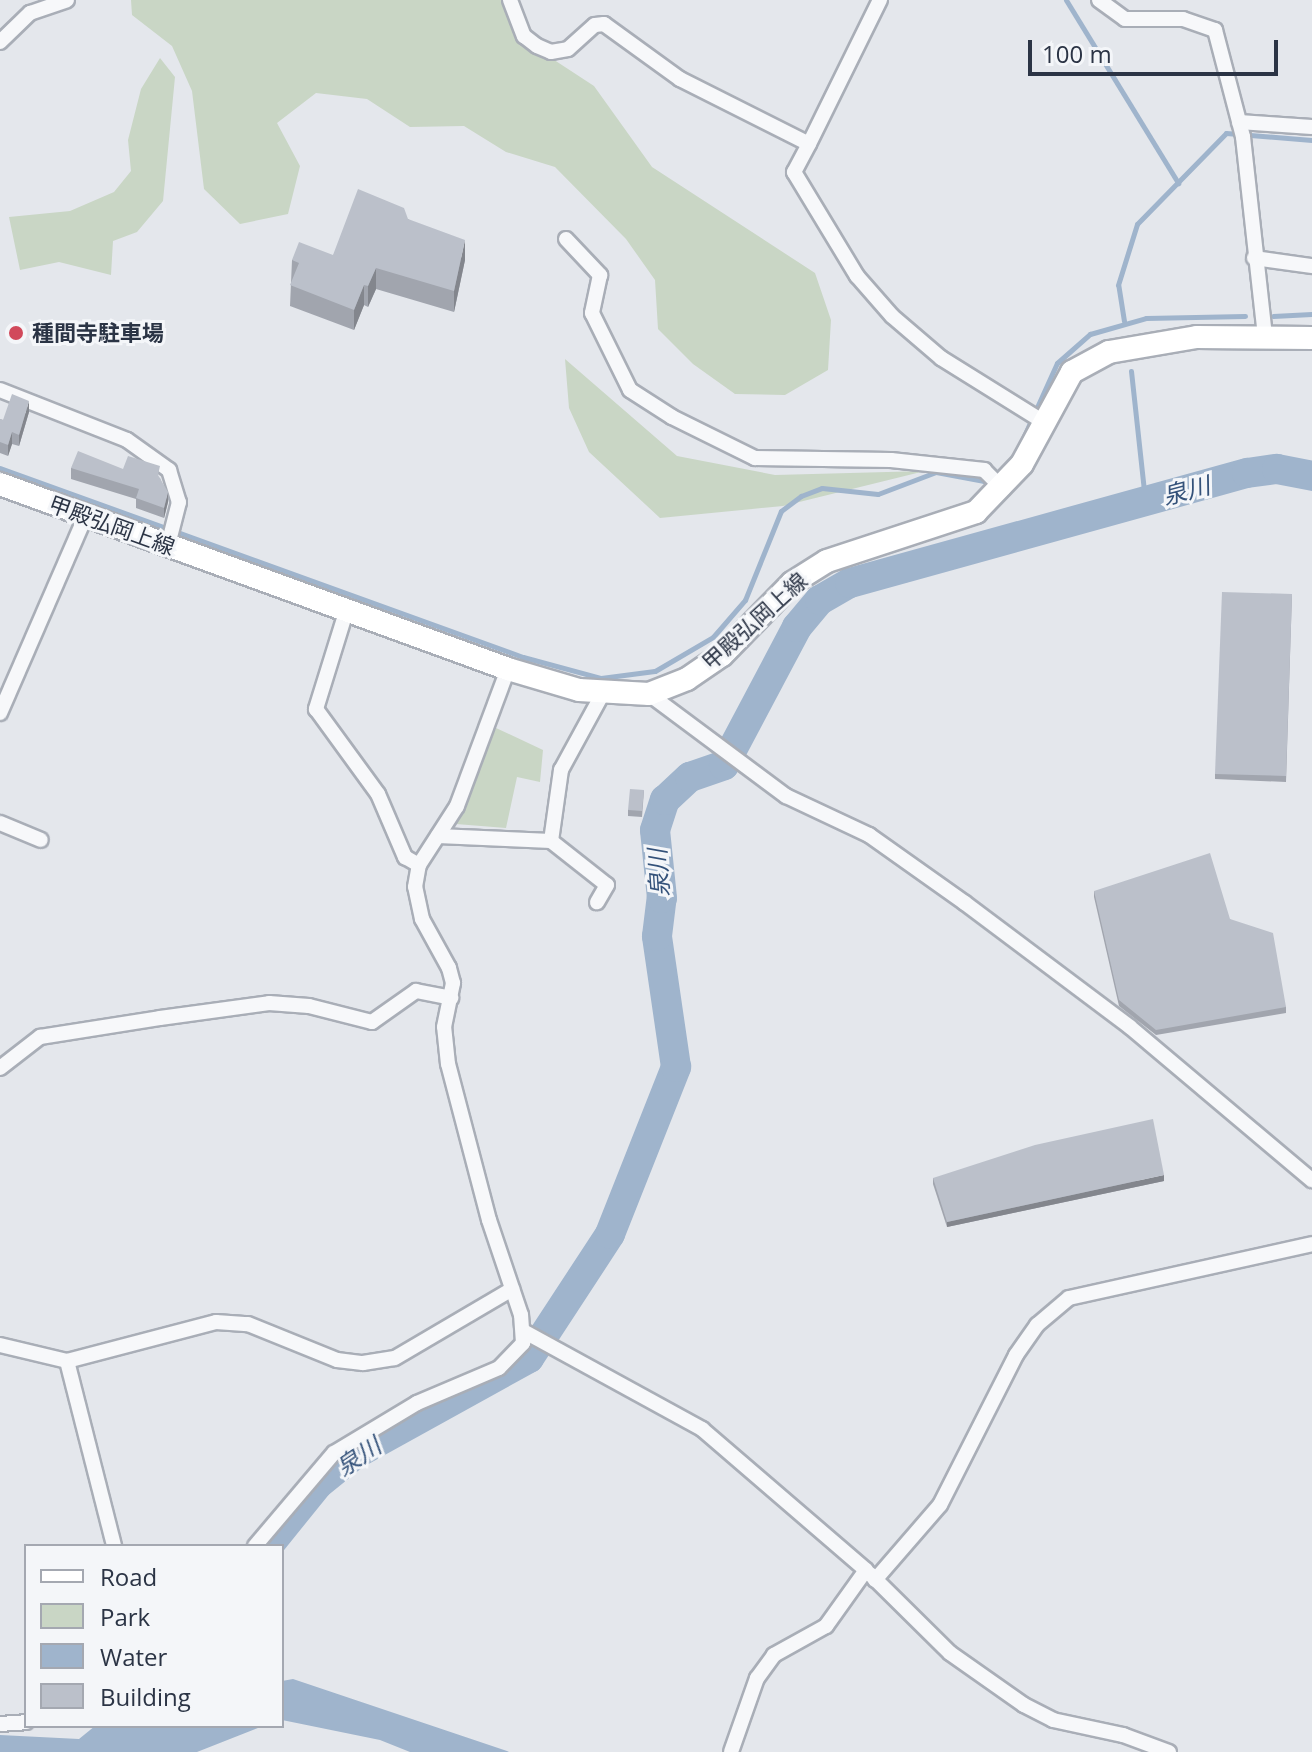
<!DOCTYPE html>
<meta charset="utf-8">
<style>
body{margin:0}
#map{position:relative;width:1312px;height:1752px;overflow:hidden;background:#e4e7ec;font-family:"Open Sans","Noto Sans JP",sans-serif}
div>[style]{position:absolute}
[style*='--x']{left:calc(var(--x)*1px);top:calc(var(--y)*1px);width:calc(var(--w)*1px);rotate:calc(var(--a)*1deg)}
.green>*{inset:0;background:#c9d6c5}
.water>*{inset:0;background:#9fb4cc}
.stream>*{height:5px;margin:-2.5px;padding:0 2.5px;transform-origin:2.5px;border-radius:2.5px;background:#9fb4cc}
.river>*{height:30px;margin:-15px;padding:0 15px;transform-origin:15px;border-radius:15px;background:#9fb4cc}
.roads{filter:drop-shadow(2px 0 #a9aeb7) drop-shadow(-2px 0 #a9aeb7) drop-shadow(0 2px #a9aeb7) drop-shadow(0 -2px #a9aeb7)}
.street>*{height:14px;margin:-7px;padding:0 7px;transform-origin:7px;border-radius:7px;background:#f7f8fa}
.secondary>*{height:22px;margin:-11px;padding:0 11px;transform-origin:11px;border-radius:11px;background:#fff}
.wall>*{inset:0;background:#a1a5ae}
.shaded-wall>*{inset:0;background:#83868d}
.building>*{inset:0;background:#bbc0ca}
.dots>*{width:22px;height:22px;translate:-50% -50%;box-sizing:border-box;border:4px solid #f4f6f9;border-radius:50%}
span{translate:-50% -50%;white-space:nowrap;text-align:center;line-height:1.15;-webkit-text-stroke:6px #f4f6f9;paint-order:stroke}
.poi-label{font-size:22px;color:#2b3445;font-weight:700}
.left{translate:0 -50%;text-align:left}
.street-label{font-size:22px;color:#2b3445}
.water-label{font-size:24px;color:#34527a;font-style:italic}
.legend{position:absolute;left:24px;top:1544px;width:260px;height:184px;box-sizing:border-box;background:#f4f6f9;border:2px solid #a4a8b1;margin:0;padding:10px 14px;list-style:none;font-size:24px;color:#2b3445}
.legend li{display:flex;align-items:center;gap:16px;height:40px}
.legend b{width:40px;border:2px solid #a4a8b1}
.scale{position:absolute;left:1028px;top:40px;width:250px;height:36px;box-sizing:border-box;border:4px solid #2b3445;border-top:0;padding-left:10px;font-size:24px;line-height:28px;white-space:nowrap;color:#2b3445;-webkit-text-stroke:6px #f4f6f9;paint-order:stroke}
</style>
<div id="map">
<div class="green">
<i style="clip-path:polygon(131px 0,502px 0,513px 33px,594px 86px,652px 167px,815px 273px,831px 320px,828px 370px,785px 395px,735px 394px,693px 364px,658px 329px,655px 280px,626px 239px,555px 167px,506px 152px,464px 126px,410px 127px,367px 99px,316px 93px,277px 123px,300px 166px,288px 214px,240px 224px,204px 189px,192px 91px,172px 46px,132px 15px)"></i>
<i style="clip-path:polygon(160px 58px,175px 77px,163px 201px,137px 232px,113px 241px,111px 275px,59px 262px,20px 270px,9px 217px,70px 211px,114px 192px,131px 171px,128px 140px,141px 89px)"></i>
<i style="clip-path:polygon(565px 359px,677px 456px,775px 475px,925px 471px,783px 506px,660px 518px,589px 452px,569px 408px)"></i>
<i style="clip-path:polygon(496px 728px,543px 750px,540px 782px,517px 777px,506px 828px,456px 824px)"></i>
</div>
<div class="water">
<i style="clip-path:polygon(293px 1679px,507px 1751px,509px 1752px,410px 1752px,380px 1740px,282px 1720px,282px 1681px)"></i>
<i style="clip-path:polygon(95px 1726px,263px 1726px,197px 1752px,0 1752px,0 1735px,79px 1739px)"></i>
</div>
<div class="stream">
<i style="--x:1066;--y:0;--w:215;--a:58.5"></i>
<i style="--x:1273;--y:316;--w:39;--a:-3"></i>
<i style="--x:1124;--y:321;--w:36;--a:-99"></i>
<i style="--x:1118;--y:285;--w:64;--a:-72.7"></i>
<i style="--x:1137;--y:224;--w:127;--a:-45.6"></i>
<i style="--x:1226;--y:133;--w:86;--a:4.7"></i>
<i style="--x:1131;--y:371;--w:129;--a:83.8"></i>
<i style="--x:1015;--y:456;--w:102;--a:-65.7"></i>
<i style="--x:1057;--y:363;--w:44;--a:-41.3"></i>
<i style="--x:1090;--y:334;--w:58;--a:-15.9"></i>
<i style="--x:1146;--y:318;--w:99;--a:-1.2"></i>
<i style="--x:0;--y:468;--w:556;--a:19.87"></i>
<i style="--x:523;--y:657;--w:81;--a:15.1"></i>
<i style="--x:601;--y:678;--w:54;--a:-7.4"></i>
<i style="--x:655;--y:671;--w:67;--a:-30.4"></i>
<i style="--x:713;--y:637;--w:49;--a:-49.1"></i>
<i style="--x:745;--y:600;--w:96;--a:-68"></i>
<i style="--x:781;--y:511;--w:25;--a:-37"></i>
<i style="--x:801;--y:496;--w:22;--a:-21"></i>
<i style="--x:822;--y:488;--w:56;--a:6.1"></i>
<i style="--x:878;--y:494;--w:62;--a:-20.8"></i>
<i style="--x:936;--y:472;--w:49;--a:10.6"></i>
<i style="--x:984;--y:481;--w:8;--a:-23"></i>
</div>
<div class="river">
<i style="--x:268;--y:1546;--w:80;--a:-51.1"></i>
<i style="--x:318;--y:1484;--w:46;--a:-38.9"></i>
<i style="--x:354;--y:1455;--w:200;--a:-29"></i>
<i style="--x:529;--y:1358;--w:148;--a:-56.8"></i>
<i style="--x:610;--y:1234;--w:180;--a:-68.4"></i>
<i style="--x:676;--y:1067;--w:132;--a:-98.3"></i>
<i style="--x:657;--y:936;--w:38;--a:-83"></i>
<i style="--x:662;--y:898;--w:68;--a:-95.9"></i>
<i style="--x:655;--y:830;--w:32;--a:-72"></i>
<i style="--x:665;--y:800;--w:34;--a:-43"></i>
<i style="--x:690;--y:777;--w:36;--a:-19"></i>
<i style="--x:724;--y:765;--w:156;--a:-62.1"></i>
<i style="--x:797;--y:627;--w:35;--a:-50"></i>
<i style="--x:820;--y:600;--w:34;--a:-30"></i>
<i style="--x:850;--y:583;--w:412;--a:-15.5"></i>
<i style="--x:1247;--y:473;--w:30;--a:-8"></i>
<i style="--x:1277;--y:469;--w:36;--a:11"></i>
</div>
<div class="roads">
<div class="street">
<i style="--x:510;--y:0;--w:39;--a:69"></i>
<i style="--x:524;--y:36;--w:16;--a:38"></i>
<i style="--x:537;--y:46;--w:15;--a:23"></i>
<i style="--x:551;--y:52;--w:17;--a:-10"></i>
<i style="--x:568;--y:49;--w:36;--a:-42"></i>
<i style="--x:595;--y:25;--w:9;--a:-6"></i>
<i style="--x:604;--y:24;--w:94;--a:35.9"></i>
<i style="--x:680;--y:79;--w:144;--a:26.7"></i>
<i style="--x:809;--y:144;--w:32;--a:118"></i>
<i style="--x:794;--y:172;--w:122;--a:58.8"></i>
<i style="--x:857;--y:276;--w:53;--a:48.8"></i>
<i style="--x:892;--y:316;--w:65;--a:40.6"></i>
<i style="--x:941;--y:358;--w:121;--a:31.9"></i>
<i style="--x:1099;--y:0;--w:32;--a:36"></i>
<i style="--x:1125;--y:19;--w:58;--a:0"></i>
<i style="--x:1183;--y:19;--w:34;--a:19"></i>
<i style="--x:1215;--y:30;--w:111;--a:75.3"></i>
<i style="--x:1243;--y:137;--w:200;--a:83.7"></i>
<i style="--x:0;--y:42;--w:42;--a:-44"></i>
<i style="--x:30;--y:13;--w:39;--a:-19"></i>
<i style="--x:1239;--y:122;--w:73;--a:3.9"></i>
<i style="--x:809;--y:144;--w:161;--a:-63.8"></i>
<i style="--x:566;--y:239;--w:50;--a:46.6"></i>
<i style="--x:600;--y:275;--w:39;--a:102"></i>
<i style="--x:592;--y:313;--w:86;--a:63.7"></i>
<i style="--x:630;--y:390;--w:50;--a:32.7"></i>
<i style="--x:672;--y:417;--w:93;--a:26.3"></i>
<i style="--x:755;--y:458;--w:136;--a:0.8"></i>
<i style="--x:891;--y:460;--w:94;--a:6.1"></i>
<i style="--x:984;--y:470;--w:27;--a:45"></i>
<i style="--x:1254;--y:258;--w:59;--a:7.9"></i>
<i style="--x:0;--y:390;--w:136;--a:21.5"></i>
<i style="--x:127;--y:440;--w:52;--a:35.5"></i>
<i style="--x:169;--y:470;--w:34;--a:73"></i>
<i style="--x:179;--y:502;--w:44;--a:104.3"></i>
<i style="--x:346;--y:612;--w:102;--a:107.2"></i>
<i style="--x:316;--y:709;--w:105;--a:53.9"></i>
<i style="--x:378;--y:794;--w:69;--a:66.8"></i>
<i style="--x:405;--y:857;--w:16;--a:30"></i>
<i style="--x:649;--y:694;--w:171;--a:36.7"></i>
<i style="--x:786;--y:796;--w:92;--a:25.2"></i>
<i style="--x:869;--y:835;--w:118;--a:35.3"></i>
<i style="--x:965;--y:903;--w:206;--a:36.9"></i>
<i style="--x:1130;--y:1027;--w:238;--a:40.1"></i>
<i style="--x:0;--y:713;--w:216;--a:-66.5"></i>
<i style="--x:0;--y:823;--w:44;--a:22.5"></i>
<i style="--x:438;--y:836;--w:113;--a:2.5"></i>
<i style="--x:551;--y:841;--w:71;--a:38.2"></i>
<i style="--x:607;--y:885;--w:20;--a:120"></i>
<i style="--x:551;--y:841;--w:72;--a:-82"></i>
<i style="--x:561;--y:770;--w:88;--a:-61.4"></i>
<i style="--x:0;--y:1068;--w:51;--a:-37.8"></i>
<i style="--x:40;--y:1037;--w:121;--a:-9"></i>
<i style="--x:160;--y:1018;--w:110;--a:-7.8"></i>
<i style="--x:269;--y:1003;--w:40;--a:4.3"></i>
<i style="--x:309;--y:1006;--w:65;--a:14.3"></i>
<i style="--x:372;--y:1022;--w:54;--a:-35.2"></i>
<i style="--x:416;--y:991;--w:36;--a:11"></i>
<i style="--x:525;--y:1332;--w:202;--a:28.7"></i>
<i style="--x:702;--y:1429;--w:216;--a:40.7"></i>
<i style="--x:866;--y:1570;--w:69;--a:125.5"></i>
<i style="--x:826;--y:1626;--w:60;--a:150.9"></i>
<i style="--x:774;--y:1655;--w:29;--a:126"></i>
<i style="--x:757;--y:1678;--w:78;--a:109.4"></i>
<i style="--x:0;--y:1345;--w:69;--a:13.4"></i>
<i style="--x:67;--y:1361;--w:154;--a:-14.7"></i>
<i style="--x:216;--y:1322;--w:32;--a:4"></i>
<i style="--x:248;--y:1324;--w:96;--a:22"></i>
<i style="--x:337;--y:1360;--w:26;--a:7"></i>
<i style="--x:363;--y:1363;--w:32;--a:-9"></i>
<i style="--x:395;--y:1358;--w:136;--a:-30.5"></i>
<i style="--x:67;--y:1361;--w:191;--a:75.7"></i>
<i style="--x:255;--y:1546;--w:122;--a:-49.7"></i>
<i style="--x:334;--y:1453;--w:97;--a:-31.1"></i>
<i style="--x:417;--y:1403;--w:89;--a:-23.1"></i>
<i style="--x:499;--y:1368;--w:35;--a:-46"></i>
<i style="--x:523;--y:1343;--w:28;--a:-94"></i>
<i style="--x:521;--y:1315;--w:100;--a:-108.6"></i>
<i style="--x:489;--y:1220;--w:161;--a:-104.7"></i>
<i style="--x:448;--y:1064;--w:37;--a:-96"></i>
<i style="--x:444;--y:1027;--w:45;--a:-78.4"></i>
<i style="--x:453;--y:983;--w:16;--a:-105"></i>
<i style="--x:449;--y:968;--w:56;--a:-118.9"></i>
<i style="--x:422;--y:919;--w:33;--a:-102"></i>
<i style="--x:415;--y:887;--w:22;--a:-80"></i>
<i style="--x:419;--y:865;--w:70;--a:-57.2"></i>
<i style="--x:457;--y:806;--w:146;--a:-69.6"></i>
<i style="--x:870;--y:1574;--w:112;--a:44.6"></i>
<i style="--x:950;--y:1653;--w:90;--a:35.1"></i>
<i style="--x:1024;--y:1705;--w:33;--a:27"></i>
<i style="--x:1053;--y:1720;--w:72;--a:12.1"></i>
<i style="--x:1123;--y:1735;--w:49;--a:20.3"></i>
<i style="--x:875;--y:1580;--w:99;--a:-49.1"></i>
<i style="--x:940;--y:1505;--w:168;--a:-63.1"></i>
<i style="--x:1016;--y:1355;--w:37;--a:-55"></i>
<i style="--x:1037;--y:1325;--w:42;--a:-40.2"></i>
<i style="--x:1069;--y:1298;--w:249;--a:-12.5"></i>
<i style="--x:0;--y:1724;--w:26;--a:-4"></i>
</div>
<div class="secondary">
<i style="--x:0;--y:484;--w:541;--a:20.01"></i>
<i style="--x:508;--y:669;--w:74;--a:16.5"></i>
<i style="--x:579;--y:690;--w:70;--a:3.3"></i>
<i style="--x:649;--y:694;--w:41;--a:-21.5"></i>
<i style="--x:687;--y:679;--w:42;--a:-34.4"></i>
<i style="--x:722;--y:655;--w:100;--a:-45.8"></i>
<i style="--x:792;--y:583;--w:41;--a:-32.2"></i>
<i style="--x:827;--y:561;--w:157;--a:-18.2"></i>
<i style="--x:976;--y:512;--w:66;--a:-46.2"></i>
<i style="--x:1022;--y:464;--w:105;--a:-61.5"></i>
<i style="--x:1072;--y:372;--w:42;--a:-28.4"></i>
<i style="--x:1109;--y:352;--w:89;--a:-9.7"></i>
<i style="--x:1197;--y:337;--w:115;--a:0.5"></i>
</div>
</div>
<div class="wall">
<i style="clip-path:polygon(408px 219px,465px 260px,454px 312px,376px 289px,368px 307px,364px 305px,354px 330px,290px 306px,292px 260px,333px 255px)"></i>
<i style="clip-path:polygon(29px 412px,19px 446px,12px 444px,8px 456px,0 453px,0 419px,3px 420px)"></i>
<i style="clip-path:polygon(71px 468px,123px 469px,160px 478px,168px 502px,164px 518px,136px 508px,136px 499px,71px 479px)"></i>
<i style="clip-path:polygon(1292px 594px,1286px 782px,1215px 779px,1215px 774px)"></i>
<i style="clip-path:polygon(644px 790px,642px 817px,628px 816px,628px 810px)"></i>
<i style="clip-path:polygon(1094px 891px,1230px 919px,1286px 1007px,1286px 1013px,1156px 1035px,1119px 1006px,1094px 897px)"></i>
<i style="clip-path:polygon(933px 1178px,1164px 1181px,947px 1227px,933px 1184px)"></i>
</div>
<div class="shaded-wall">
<i style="clip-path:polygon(465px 240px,465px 260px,454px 312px,454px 291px)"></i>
<i style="clip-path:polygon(376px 268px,376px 289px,368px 307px,368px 286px)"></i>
<i style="clip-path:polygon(364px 285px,364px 305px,354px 330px,354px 310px)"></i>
<i style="clip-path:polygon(29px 401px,29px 412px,19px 446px,19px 435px)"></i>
<i style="clip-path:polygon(12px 432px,12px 444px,8px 456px,8px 445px)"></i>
<i style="clip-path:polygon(168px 492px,168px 502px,164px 518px,164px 508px)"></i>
<i style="clip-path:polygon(1164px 1175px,1164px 1181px,947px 1227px,947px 1222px)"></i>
</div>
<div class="building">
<i style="clip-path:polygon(358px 189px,404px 208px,408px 219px,465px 240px,454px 291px,376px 268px,368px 286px,364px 285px,354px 310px,290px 285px,299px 263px,292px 260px,299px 242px,333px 255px)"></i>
<i style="clip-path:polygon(12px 394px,29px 401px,19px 435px,12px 432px,8px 445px,0 442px,0 419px,3px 420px)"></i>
<i style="clip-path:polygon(78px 451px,123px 469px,128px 456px,160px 466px,158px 475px,168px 492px,164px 508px,136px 498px,139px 489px,71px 468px)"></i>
<i style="clip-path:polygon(1222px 592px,1292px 594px,1286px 776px,1215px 774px)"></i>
<i style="clip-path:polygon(630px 789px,644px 790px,642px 811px,628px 810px)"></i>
<i style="clip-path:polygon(1210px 853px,1230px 919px,1273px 933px,1286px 1007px,1156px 1030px,1119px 1000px,1094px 891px)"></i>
<i style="clip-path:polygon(1153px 1119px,1164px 1175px,947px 1222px,933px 1178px,1035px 1145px)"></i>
</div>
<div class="dots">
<i style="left:16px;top:333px;background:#d1495b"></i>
</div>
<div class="poi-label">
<span class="left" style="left:32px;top:333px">種間寺駐車場</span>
</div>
<div class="street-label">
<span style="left:112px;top:525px;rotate:20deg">甲殿弘岡上線</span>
<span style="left:754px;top:621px;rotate:-42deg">甲殿弘岡上線</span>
</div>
<div class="water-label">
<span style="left:1186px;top:490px;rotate:-15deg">泉川</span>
<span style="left:658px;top:873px;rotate:-94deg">泉川</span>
<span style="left:358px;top:1456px;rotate:-34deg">泉川</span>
</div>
<ul class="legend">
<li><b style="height:10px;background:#fff"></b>Road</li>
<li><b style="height:22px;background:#c9d6c5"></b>Park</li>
<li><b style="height:22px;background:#9fb4cc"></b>Water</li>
<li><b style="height:22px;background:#bbc0ca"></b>Building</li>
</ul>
<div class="scale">100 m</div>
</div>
